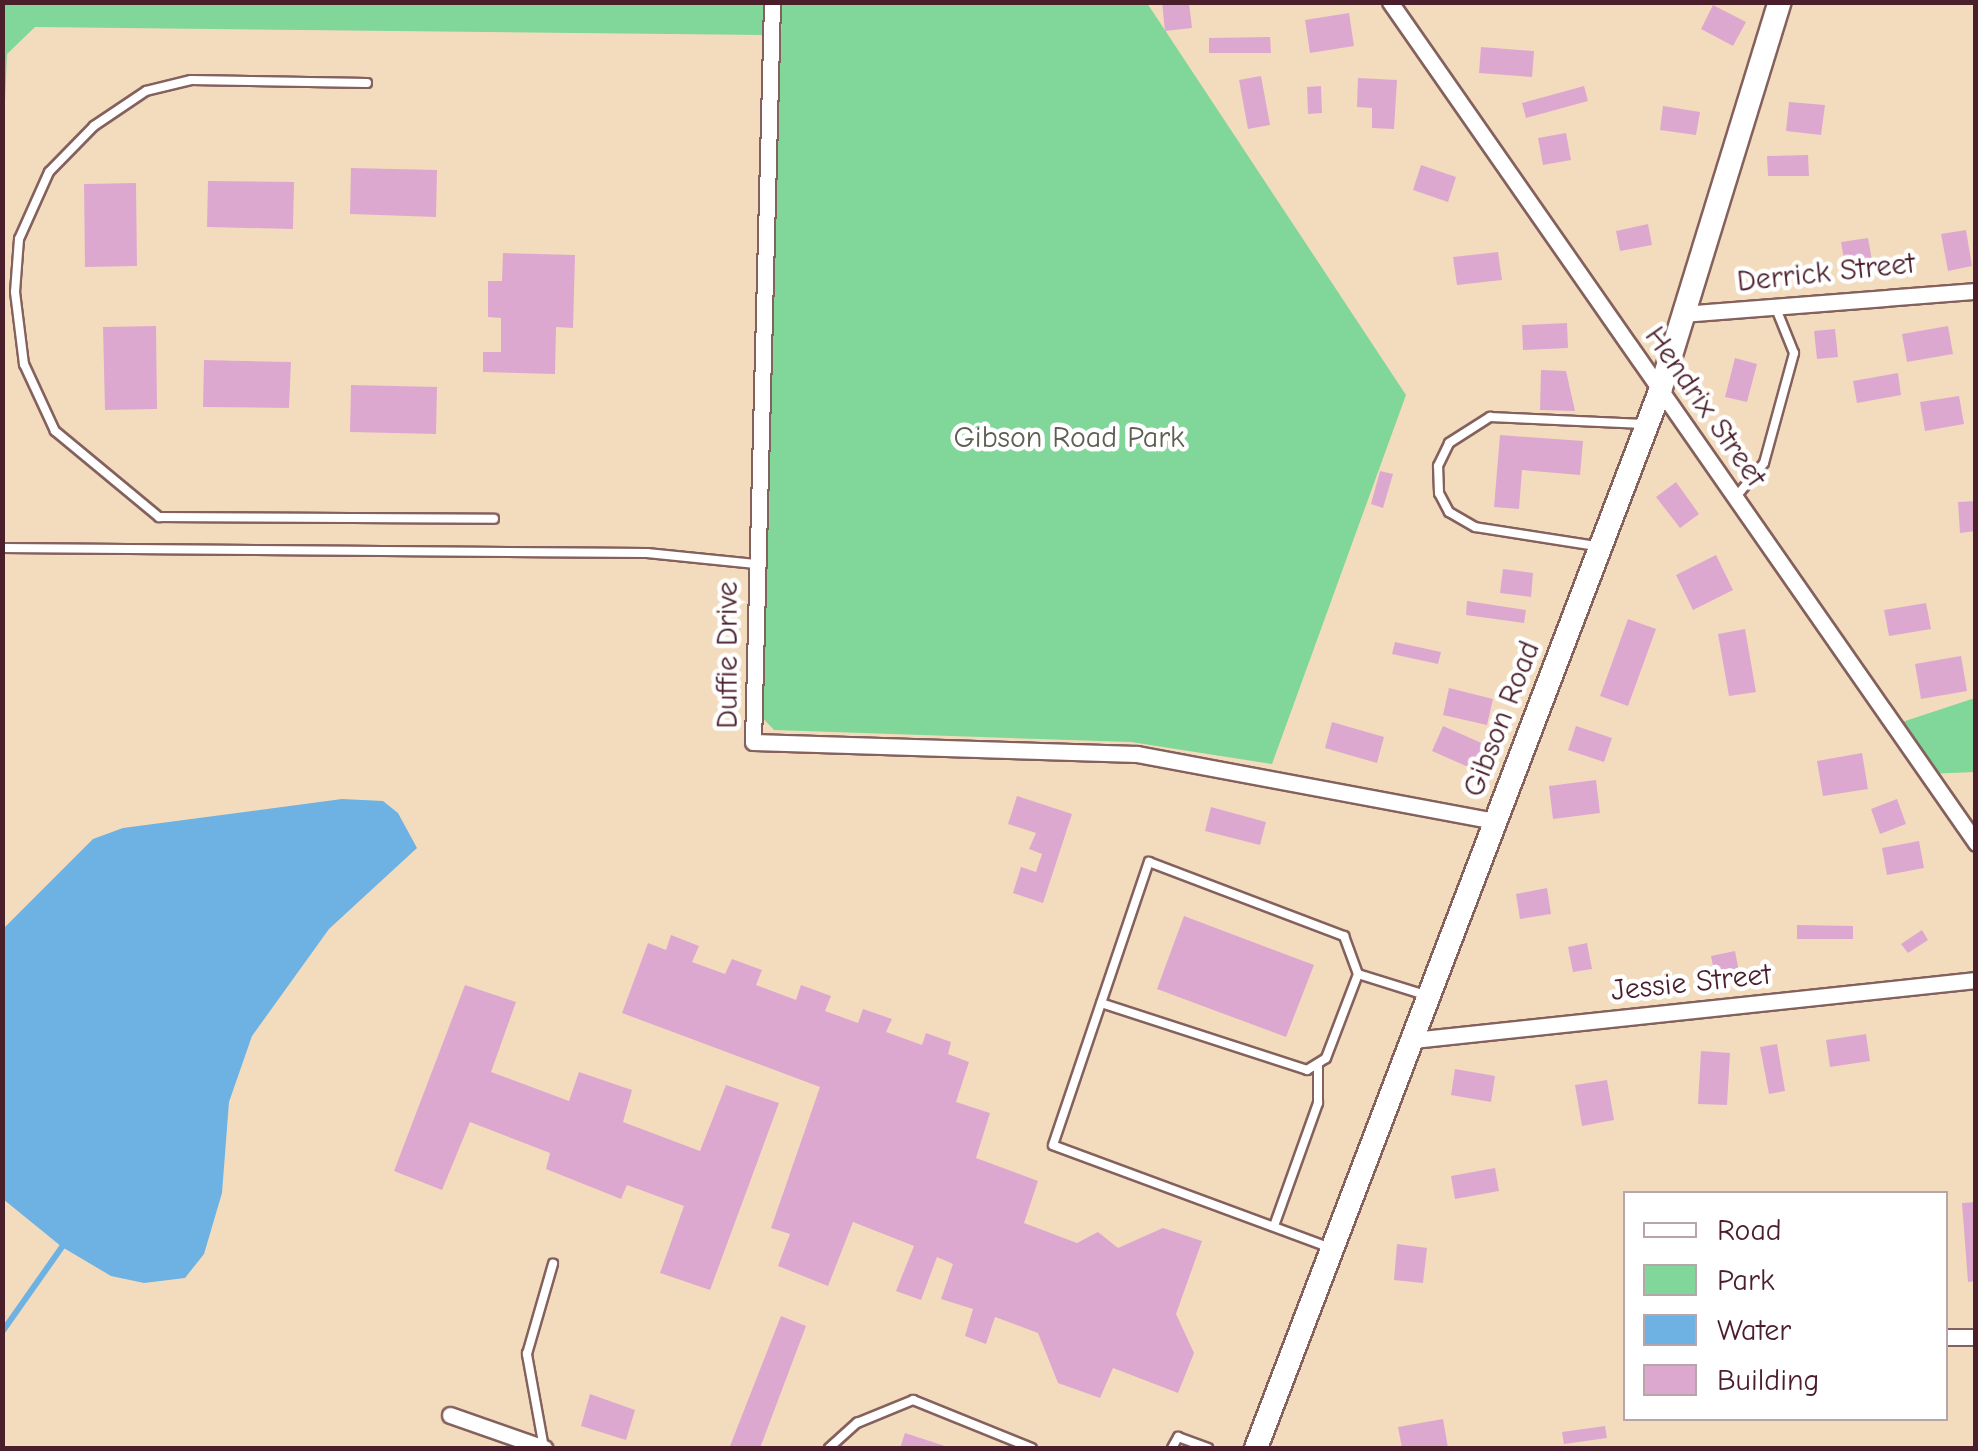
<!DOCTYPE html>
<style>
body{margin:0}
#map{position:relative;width:1978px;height:1451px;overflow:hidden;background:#f3dcbe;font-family:"Comic Neue",sans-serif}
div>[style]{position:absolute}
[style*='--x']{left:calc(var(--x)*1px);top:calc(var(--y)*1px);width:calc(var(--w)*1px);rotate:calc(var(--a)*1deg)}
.green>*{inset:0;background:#81d699}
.water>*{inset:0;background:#6db2e3}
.stream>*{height:6px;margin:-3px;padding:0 3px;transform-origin:3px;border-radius:3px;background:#6db2e3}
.building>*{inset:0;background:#dda8d0}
.roads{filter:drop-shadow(2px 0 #85615e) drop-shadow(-2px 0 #85615e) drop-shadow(0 2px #85615e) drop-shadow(0 -2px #85615e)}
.lane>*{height:8px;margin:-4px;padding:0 4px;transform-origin:4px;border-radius:4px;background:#fff}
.street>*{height:15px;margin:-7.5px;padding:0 7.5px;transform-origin:7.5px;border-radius:7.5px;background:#fff}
.secondary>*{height:22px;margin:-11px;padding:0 11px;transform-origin:11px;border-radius:11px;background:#fff}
span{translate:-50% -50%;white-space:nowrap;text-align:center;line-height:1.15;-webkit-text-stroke:9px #fff;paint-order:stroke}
.street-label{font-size:30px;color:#4a1f2b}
.park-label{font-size:30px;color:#5d5f52}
.frame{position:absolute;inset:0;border:5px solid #4a1f2b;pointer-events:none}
.legend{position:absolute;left:1623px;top:1191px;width:325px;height:230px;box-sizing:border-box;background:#fff;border:2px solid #b7a5aa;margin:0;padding:12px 18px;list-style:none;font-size:30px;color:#4a1f2b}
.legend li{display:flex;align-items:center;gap:20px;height:50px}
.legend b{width:50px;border:2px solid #b7a5aa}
</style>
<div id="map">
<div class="green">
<i style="clip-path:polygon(3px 3px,770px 3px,771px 35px,35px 27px,7px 54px,3px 150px)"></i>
<i style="clip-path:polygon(782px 3px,1147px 3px,1406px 395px,1272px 764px,1131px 742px,774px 730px,760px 715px)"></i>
<i style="clip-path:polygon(1975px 698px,1975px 772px,1927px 774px,1893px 725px)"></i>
</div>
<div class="water">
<i style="clip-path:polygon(342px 799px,383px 801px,398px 813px,417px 848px,329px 929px,252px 1036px,229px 1102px,222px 1193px,204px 1254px,185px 1278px,144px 1283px,111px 1276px,62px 1247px,3px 1199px,3px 929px,93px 839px,123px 828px)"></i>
</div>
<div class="stream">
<i style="--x:2;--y:1332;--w:104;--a:-54.8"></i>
</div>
<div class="building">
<i style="clip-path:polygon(1162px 2px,1189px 2px,1192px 28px,1165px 31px)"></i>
<i style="clip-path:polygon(1713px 5px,1746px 22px,1733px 46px,1701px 29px)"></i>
<i style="clip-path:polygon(1349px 13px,1354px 46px,1310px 53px,1305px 20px)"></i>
<i style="clip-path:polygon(1270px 37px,1271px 53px,1209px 53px,1209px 38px)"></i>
<i style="clip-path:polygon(1481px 47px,1534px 51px,1532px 77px,1479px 73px)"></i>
<i style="clip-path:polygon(1261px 76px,1270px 125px,1248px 129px,1239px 80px)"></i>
<i style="clip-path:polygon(1358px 78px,1397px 80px,1394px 129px,1372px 128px,1372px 108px,1357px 107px)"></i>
<i style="clip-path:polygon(1321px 86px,1322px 113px,1308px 114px,1307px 87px)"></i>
<i style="clip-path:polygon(1584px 86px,1588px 101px,1526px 118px,1522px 103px)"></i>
<i style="clip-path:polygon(1789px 102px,1825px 105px,1821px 135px,1786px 131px)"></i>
<i style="clip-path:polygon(1663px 106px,1700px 112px,1696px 135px,1660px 130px)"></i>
<i style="clip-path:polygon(1566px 133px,1571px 160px,1543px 165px,1538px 138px)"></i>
<i style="clip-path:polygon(1808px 155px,1809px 176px,1768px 176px,1767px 156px)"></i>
<i style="clip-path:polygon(1421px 165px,1456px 177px,1448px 202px,1413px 190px)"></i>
<i style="clip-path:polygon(351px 168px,437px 170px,436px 217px,350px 214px)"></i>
<i style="clip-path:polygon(208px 181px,294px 182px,293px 229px,207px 227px)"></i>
<i style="clip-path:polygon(136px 183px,137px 266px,85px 267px,84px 184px)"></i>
<i style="clip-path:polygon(1648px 224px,1652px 245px,1620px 251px,1616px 231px)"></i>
<i style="clip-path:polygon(1966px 230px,1972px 266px,1948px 271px,1941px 234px)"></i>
<i style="clip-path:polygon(1868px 238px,1874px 272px,1847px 276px,1841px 242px)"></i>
<i style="clip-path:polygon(1498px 252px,1502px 280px,1457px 285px,1453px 257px)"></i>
<i style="clip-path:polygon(503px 253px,575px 255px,573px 328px,556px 327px,555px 374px,483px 372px,483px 352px,501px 352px,501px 318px,488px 317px,488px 281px,502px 281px)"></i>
<i style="clip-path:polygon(1567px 323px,1568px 348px,1523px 350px,1522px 325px)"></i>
<i style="clip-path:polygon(156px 326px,157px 409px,105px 410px,103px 327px)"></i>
<i style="clip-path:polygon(1948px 326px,1953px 354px,1907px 362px,1902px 334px)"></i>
<i style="clip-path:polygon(1835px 329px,1838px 357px,1817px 359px,1814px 331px)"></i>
<i style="clip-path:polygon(1735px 358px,1757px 364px,1747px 402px,1725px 397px)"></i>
<i style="clip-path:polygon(204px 360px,291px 362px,289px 408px,203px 407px)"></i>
<i style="clip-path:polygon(1541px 370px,1566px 371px,1575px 411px,1540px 410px)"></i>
<i style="clip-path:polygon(1898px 373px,1901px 395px,1857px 403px,1853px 381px)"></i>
<i style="clip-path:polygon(351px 385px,437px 387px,436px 434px,350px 432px)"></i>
<i style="clip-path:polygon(1959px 396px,1964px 424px,1925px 431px,1920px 402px)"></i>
<i style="clip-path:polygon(1500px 435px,1583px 441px,1580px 475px,1522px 470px,1519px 509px,1494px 507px)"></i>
<i style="clip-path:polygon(1380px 471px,1393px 474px,1383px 508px,1371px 504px)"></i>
<i style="clip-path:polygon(1676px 482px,1699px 514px,1680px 528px,1656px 497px)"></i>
<i style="clip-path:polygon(1976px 501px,1976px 531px,1960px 533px,1958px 502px)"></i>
<i style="clip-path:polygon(1716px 555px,1733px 590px,1693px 610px,1676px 575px)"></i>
<i style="clip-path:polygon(1503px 569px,1533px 573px,1531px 597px,1500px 593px)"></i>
<i style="clip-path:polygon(1467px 601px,1526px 610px,1524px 623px,1466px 615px)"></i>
<i style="clip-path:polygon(1926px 603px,1931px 629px,1889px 636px,1884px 610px)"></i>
<i style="clip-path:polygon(1628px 619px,1656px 629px,1628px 706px,1600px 696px)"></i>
<i style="clip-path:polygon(1745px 629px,1756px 692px,1729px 696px,1718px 634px)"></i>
<i style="clip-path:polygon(1395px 642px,1441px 652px,1438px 664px,1392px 654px)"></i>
<i style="clip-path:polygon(1961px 656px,1967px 691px,1921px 699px,1915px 664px)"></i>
<i style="clip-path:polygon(1449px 688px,1493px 699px,1487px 725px,1443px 715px)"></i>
<i style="clip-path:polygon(1332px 722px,1384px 737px,1377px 763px,1325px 748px)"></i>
<i style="clip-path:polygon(1443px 726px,1486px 745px,1475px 770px,1432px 751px)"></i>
<i style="clip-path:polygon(1576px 726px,1612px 738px,1604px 762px,1568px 750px)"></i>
<i style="clip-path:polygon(1862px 753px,1868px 789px,1823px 796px,1817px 761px)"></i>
<i style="clip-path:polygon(1596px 780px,1600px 813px,1553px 819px,1549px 786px)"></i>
<i style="clip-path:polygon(1017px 796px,1072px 814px,1043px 903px,1013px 893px,1021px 867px,1036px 872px,1042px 854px,1029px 849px,1036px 833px,1008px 824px)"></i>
<i style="clip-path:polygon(1897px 799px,1906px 824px,1880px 834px,1871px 809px)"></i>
<i style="clip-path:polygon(1211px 807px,1266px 822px,1260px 845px,1205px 831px)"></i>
<i style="clip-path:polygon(1919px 841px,1924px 868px,1887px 875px,1882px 848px)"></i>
<i style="clip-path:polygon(1547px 888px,1551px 914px,1520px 919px,1516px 894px)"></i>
<i style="clip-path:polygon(1184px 916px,1314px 965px,1286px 1037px,1157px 989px)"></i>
<i style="clip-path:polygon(1797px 925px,1853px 926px,1853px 939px,1797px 939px)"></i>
<i style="clip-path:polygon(1922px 930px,1928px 940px,1908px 953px,1901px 944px)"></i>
<i style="clip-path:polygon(671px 935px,699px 946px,692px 962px,725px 974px,732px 959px,762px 970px,756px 985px,796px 1000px,801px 985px,831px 996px,825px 1011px,858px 1023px,863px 1009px,892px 1019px,886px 1032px,922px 1045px,926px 1033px,951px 1042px,948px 1054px,969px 1062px,956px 1102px,990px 1113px,976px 1158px,1038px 1181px,1024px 1223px,1077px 1243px,1098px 1232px,1118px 1248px,1163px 1228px,1202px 1241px,1176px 1314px,1194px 1353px,1178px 1393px,1113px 1368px,1100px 1398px,1058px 1383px,1038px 1333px,995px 1317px,986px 1344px,965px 1336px,973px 1309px,941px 1299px,953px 1264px,937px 1257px,921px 1300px,896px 1291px,914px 1246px,853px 1222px,828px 1286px,778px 1266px,790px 1234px,771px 1228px,820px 1087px,622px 1013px,648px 943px,666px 950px)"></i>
<i style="clip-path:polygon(1587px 943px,1592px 969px,1573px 972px,1568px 947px)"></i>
<i style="clip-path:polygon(1735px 951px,1741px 982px,1717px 986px,1711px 956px)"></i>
<i style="clip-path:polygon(465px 985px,516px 1002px,491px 1072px,569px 1101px,579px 1072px,632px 1090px,623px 1122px,700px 1151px,726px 1085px,779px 1103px,710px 1290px,660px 1273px,684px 1206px,627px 1185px,621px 1199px,546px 1169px,550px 1153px,470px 1122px,442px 1190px,394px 1171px)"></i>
<i style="clip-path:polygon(1866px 1034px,1870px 1061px,1830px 1067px,1826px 1040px)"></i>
<i style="clip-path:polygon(1777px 1044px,1785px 1091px,1769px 1094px,1760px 1047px)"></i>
<i style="clip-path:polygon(1701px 1051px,1730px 1053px,1727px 1105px,1698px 1104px)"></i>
<i style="clip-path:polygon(1455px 1069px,1495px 1076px,1491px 1102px,1451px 1095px)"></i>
<i style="clip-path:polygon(1607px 1080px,1614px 1120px,1582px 1126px,1575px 1085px)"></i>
<i style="clip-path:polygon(1495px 1168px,1499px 1191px,1455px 1199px,1451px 1176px)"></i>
<i style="clip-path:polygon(1976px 1202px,1976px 1281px,1968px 1282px,1962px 1203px)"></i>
<i style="clip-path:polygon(1397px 1244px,1427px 1248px,1423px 1283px,1394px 1280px)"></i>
<i style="clip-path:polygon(781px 1316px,806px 1326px,760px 1448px,735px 1448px,730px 1446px)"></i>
<i style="clip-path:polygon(590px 1394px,635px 1410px,626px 1440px,581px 1426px)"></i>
<i style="clip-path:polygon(1443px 1419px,1448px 1448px,1402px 1448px,1398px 1427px)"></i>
<i style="clip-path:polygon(1605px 1426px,1607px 1438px,1564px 1444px,1562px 1432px)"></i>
<i style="clip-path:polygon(905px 1433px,951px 1448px,900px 1448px)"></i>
</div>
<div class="roads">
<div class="lane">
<i style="--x:367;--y:83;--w:176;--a:-179"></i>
<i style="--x:191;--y:80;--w:46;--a:166.3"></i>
<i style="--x:146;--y:91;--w:63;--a:146.1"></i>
<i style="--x:94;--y:126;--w:64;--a:134.4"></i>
<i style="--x:49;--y:172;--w:73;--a:114.1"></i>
<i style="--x:19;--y:239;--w:53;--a:94.3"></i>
<i style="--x:15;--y:292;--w:73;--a:82.9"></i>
<i style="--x:24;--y:364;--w:74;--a:65.2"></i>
<i style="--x:55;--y:431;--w:135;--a:39.6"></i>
<i style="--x:159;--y:517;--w:335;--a:0.3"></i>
<i style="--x:1735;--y:498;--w:45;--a:-50.4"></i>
<i style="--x:1764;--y:463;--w:114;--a:-74.7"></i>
<i style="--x:1794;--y:353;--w:51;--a:-112"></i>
<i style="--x:1596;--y:546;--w:122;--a:-171.1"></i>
<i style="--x:1475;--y:527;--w:30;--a:-150"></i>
<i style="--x:1449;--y:512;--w:21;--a:-118"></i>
<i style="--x:1439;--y:493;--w:27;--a:-92"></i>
<i style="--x:1438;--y:466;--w:25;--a:-64"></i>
<i style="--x:1449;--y:443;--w:49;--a:-32.4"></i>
<i style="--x:1490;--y:417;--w:154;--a:2.6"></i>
<i style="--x:2;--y:548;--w:645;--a:0.44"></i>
<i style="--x:647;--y:553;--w:109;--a:5.8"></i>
<i style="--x:1101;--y:1003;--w:217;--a:18"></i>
<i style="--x:1307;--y:1070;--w:22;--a:-32"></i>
<i style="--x:1326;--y:1058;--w:90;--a:-69.1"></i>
<i style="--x:1274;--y:1226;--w:131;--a:-70.3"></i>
<i style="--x:1318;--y:1103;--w:36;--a:-90"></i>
<i style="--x:1331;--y:1248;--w:296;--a:-159.7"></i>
<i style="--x:1053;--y:1145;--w:299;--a:-71.3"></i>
<i style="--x:1149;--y:862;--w:209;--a:20.8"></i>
<i style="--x:1344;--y:936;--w:40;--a:69.8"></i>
<i style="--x:1358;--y:974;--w:70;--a:17.4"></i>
<i style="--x:544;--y:1448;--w:96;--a:-100.3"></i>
<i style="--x:527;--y:1354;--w:94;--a:-73.9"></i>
<i style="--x:829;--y:1448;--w:38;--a:-42"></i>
<i style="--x:857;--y:1423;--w:61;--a:-22.3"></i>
<i style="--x:913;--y:1400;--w:128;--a:22"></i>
<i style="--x:1172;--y:1448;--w:13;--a:-61"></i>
<i style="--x:1178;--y:1437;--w:32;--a:20"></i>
</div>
<div class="street">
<i style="--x:772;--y:2;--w:740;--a:91.47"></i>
<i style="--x:753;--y:742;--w:384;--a:1.8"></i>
<i style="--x:1137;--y:754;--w:364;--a:10.6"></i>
<i style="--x:1390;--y:2;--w:1025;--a:55.13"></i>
<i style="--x:1682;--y:314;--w:295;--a:-4.5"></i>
<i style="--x:1413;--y:1040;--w:566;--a:-6.08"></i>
<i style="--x:1946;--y:1337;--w:30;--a:0"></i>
<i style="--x:450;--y:1415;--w:100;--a:19.3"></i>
</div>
<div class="secondary">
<i style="--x:1256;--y:1448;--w:1132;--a:-69.08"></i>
<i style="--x:1660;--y:391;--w:407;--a:-72.9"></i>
</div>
</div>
<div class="street-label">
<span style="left:1826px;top:273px;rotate:-6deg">Derrick Street</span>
<span style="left:1705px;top:407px;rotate:55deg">Hendrix Street</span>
<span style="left:728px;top:655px;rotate:-90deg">Duffie Drive</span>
<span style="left:1502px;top:719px;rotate:-69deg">Gibson Road</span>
<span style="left:1691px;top:983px;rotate:-6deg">Jessie Street</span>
</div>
<div class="park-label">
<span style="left:1069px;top:438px">Gibson Road Park</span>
</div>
<div class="frame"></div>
<ul class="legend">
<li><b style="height:12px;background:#fff"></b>Road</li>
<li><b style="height:28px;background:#81d699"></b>Park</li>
<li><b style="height:28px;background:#6db2e3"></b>Water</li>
<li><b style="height:28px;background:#dda8d0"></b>Building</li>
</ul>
</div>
